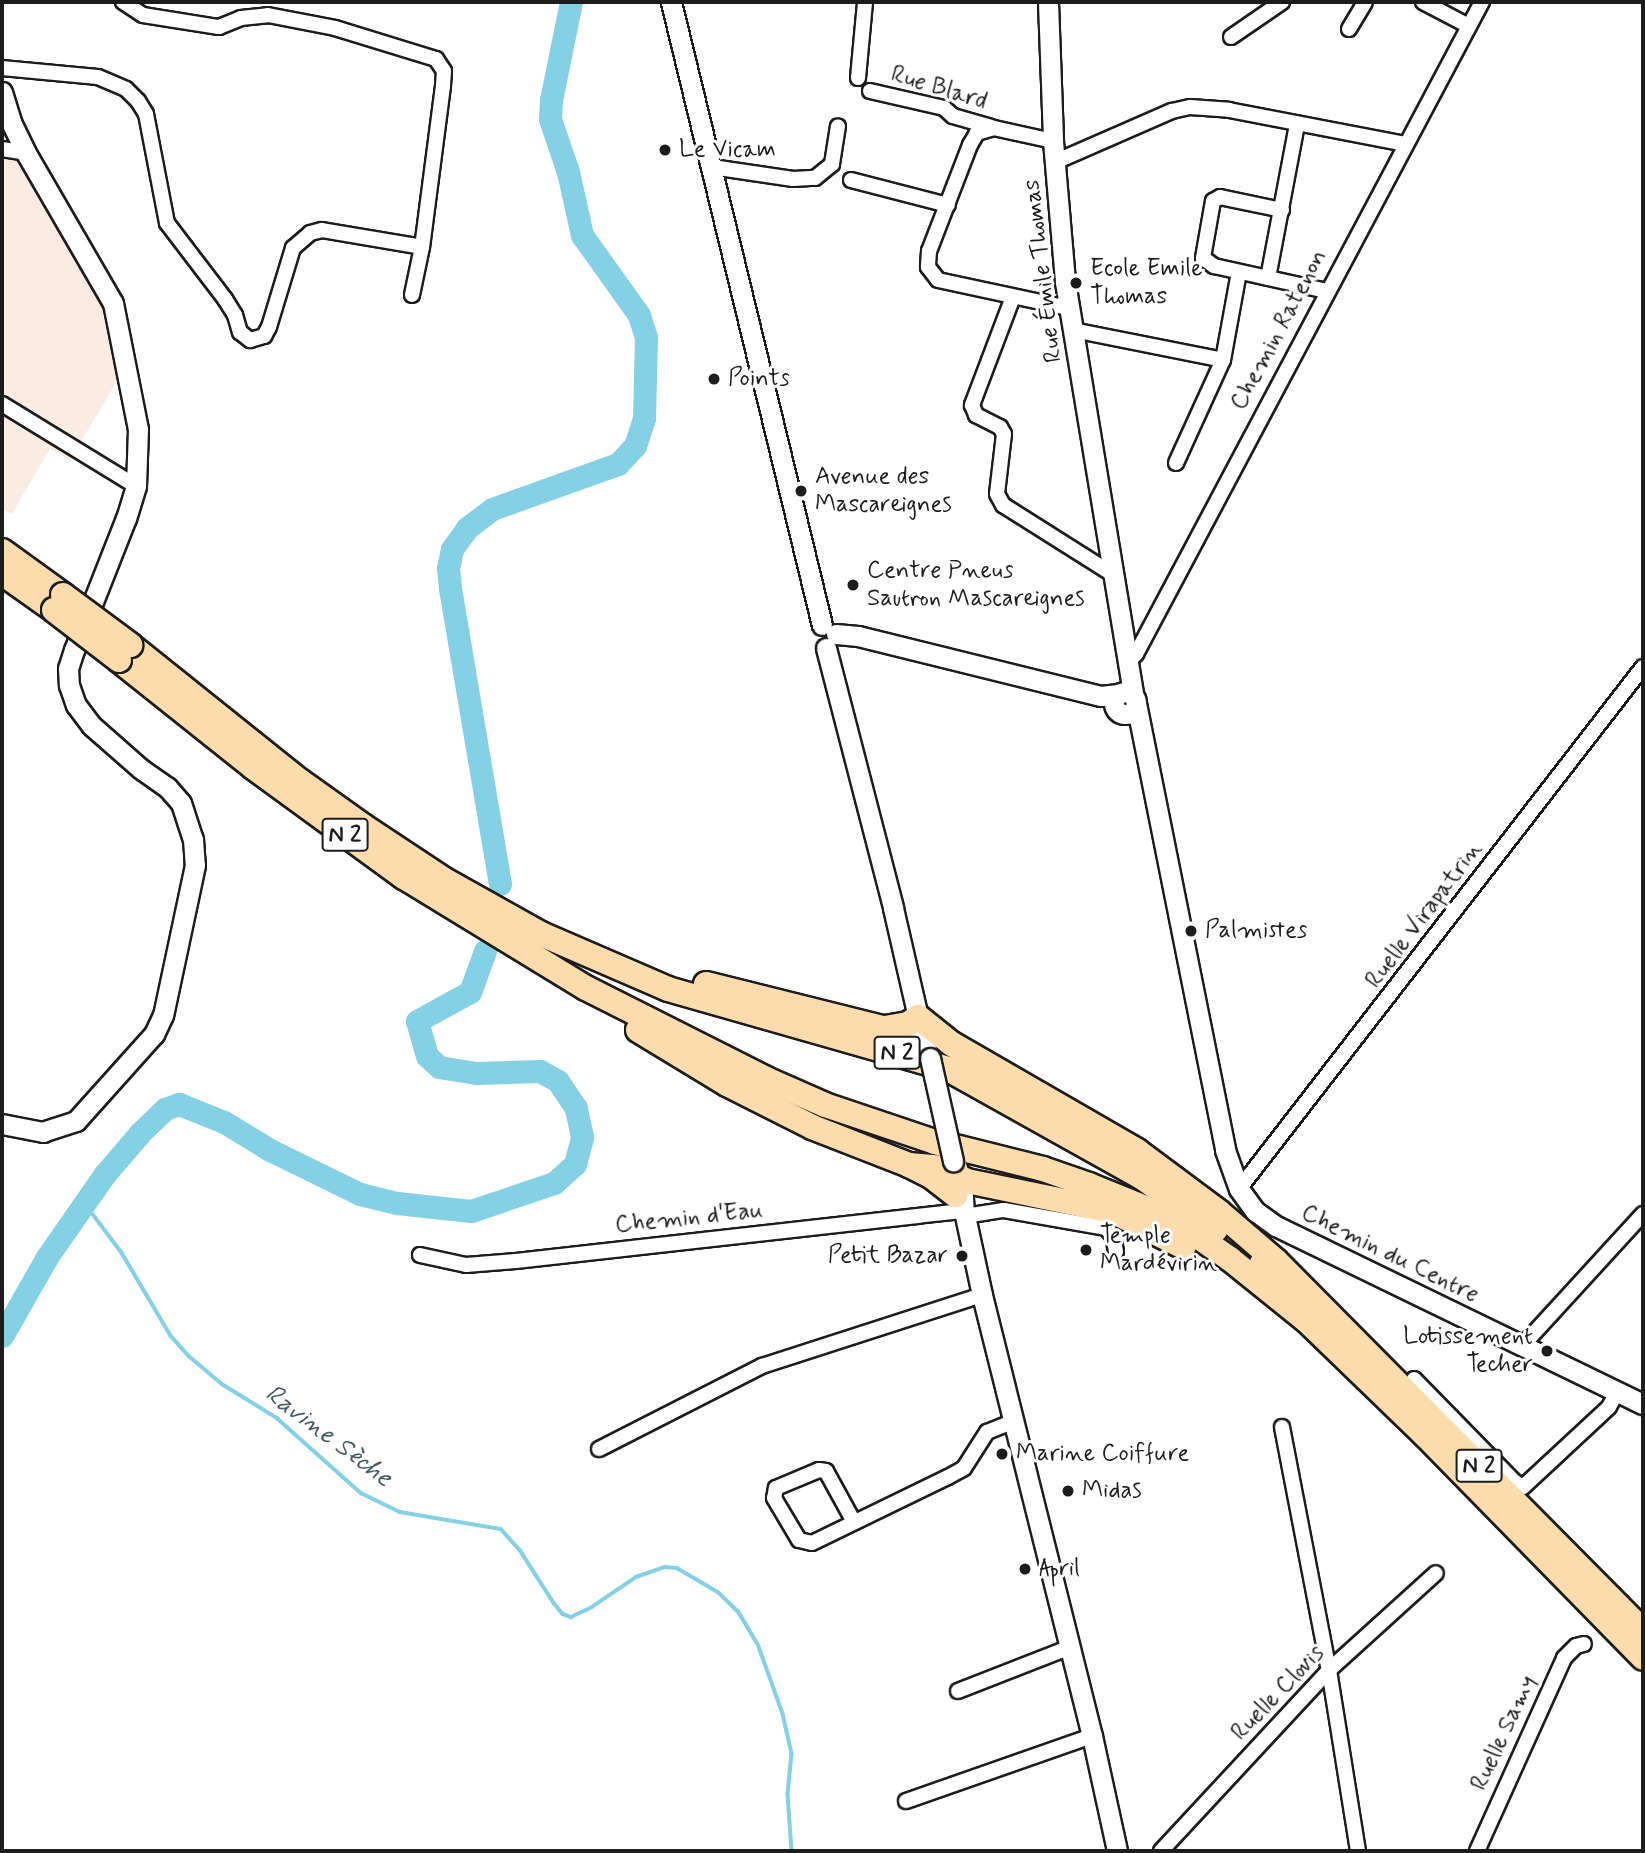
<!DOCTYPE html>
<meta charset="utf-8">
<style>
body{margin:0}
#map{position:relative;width:1645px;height:1853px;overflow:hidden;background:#fff;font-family:Mynerve,sans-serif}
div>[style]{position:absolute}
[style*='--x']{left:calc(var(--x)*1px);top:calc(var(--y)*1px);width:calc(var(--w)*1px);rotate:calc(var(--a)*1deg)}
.built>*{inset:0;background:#faece2}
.stream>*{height:3.5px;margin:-1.75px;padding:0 1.75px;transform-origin:1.75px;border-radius:1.75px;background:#84d0e4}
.river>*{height:23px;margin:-11.5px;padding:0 11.5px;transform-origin:11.5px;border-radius:11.5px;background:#84d0e4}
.roads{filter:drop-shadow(2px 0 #1c1c1c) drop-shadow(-2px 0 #1c1c1c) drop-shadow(0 2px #1c1c1c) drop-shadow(0 -2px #1c1c1c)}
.street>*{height:14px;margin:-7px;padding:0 7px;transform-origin:7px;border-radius:7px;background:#fff}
.secondary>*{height:19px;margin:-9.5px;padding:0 9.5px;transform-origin:9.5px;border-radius:9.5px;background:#fff}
.secondary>.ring{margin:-9.5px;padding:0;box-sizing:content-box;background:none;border:19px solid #fff;border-radius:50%}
.highway>*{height:24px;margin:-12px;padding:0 12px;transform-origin:12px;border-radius:12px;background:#fcdcac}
.bridges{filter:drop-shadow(2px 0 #1c1c1c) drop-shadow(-2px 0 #1c1c1c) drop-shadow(0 2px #1c1c1c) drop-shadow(0 -2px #1c1c1c)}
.secondary-bridge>*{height:19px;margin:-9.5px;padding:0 9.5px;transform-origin:9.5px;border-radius:9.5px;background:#fff}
.highway-bridge>*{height:24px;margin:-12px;padding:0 12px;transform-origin:12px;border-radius:12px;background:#fcdcac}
.dots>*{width:19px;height:19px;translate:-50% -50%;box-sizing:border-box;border:4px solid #fff;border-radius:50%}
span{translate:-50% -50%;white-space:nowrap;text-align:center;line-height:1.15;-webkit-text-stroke:6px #fff;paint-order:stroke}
.shield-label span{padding:2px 5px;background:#fff;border:2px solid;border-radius:5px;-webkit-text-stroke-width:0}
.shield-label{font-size:23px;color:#1c1c1c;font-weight:700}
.street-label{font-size:24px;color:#1c1c1c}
.poi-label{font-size:24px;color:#1c1c1c}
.left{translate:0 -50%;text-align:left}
.right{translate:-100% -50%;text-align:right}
.water-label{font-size:26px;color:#405b62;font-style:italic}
.frame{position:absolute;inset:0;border:4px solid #1c1c1c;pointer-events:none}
</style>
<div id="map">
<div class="built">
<i style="clip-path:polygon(2px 123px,101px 298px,119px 378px,70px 460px,50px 449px,12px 514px,2px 509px)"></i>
</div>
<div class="stream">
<i style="--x:86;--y:1205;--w:60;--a:53.1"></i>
<i style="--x:122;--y:1253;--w:96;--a:59.4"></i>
<i style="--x:171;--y:1336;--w:27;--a:48"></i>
<i style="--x:189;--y:1356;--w:43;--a:40.3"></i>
<i style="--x:222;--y:1384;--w:65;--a:31.7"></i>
<i style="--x:277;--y:1418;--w:113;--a:41.8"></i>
<i style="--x:361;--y:1493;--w:43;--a:26"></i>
<i style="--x:400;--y:1512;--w:102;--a:9.6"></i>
<i style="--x:501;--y:1529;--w:28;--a:48"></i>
<i style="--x:520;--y:1550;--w:63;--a:57.3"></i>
<i style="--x:554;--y:1603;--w:14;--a:51"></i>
<i style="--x:563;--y:1614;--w:9;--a:21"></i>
<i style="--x:571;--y:1617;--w:23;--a:-25"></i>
<i style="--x:592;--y:1607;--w:53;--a:-34.3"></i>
<i style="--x:636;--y:1577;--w:31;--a:-19"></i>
<i style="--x:665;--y:1567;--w:12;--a:5"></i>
<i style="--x:677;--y:1568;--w:48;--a:30.3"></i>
<i style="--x:718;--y:1592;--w:28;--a:44"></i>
<i style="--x:738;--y:1611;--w:39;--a:59"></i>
<i style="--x:758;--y:1644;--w:74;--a:70.3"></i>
<i style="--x:783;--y:1714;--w:41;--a:77.3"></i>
<i style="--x:792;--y:1754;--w:40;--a:95.7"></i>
<i style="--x:788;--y:1794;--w:57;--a:86"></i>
</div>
<div class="river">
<i style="--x:500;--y:884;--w:301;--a:-99.6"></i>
<i style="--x:450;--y:587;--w:19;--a:-96"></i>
<i style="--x:448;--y:568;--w:19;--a:-78"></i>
<i style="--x:452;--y:549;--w:26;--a:-54"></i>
<i style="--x:467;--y:528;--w:31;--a:-37"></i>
<i style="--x:492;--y:509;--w:134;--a:-19.7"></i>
<i style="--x:618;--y:464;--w:25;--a:-47"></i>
<i style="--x:635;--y:446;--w:29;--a:-72"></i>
<i style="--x:644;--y:418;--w:81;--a:-88.6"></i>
<i style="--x:646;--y:337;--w:23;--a:-108"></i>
<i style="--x:639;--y:315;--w:98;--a:-125.5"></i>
<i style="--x:582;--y:235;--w:65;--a:-102.5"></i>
<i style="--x:568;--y:172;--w:56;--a:-108.8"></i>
<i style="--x:550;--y:119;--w:19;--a:-87"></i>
<i style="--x:551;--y:100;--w:100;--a:-78.5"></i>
<i style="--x:2;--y:1336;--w:91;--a:-60.3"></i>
<i style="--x:47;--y:1257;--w:101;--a:-55.1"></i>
<i style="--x:105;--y:1174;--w:54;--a:-49.5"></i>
<i style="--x:140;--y:1133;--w:35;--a:-44"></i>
<i style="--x:165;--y:1109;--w:15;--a:-20"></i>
<i style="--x:179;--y:1104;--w:48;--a:21.8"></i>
<i style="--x:224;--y:1122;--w:54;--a:31.3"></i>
<i style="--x:270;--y:1150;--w:100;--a:26.1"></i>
<i style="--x:360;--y:1194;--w:38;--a:14"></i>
<i style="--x:397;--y:1203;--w:74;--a:6.2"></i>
<i style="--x:471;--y:1211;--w:88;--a:-18.6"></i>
<i style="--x:554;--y:1183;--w:28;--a:-42"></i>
<i style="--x:575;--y:1164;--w:28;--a:-75"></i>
<i style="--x:582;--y:1137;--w:30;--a:-102"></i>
<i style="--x:576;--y:1108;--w:32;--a:-124"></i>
<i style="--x:558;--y:1081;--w:21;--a:-151"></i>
<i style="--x:540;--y:1071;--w:64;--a:178.2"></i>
<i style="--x:476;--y:1073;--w:37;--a:-171"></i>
<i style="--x:439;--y:1067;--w:16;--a:-137"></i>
<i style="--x:427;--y:1056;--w:36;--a:-106"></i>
<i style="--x:417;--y:1021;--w:60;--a:-28.7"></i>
<i style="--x:470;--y:992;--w:44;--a:-69.9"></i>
</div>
<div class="roads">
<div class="street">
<i style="--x:123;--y:2;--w:24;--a:33"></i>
<i style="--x:143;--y:15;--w:77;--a:9"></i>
<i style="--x:219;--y:27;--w:24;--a:-22"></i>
<i style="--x:241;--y:18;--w:27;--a:-6"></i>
<i style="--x:268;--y:15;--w:68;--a:11"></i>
<i style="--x:335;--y:28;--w:106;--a:17.1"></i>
<i style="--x:436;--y:59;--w:14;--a:56"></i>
<i style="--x:444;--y:71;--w:15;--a:94"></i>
<i style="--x:443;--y:86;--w:162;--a:97.4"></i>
<i style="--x:422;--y:247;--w:49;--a:101.8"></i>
<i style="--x:1423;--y:2;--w:52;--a:27.6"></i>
<i style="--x:1349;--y:29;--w:31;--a:-59"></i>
<i style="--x:1231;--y:37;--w:62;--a:-34.5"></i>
<i style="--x:2;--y:68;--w:96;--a:5.4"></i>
<i style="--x:98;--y:77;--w:30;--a:23"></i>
<i style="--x:126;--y:89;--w:17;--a:45"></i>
<i style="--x:138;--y:101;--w:15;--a:58"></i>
<i style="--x:146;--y:114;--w:111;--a:79.1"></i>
<i style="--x:167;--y:223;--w:96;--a:52.7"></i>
<i style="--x:225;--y:299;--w:19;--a:58"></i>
<i style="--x:235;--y:315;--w:18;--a:74"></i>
<i style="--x:240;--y:332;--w:13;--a:39"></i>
<i style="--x:250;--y:340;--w:15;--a:-16"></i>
<i style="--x:264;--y:336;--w:10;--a:-61"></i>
<i style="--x:269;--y:327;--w:83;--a:-73.1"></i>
<i style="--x:293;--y:248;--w:23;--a:-41"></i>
<i style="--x:310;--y:233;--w:12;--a:-14"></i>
<i style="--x:322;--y:230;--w:101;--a:9.6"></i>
<i style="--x:858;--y:78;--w:76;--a:-84.7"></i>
<i style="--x:870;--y:91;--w:76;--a:12.9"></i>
<i style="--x:944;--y:108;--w:12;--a:42"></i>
<i style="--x:953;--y:116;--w:40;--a:16"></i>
<i style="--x:1053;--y:141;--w:60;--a:-167.6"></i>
<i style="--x:994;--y:128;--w:18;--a:164"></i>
<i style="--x:977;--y:133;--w:14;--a:120"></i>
<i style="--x:970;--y:145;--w:114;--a:111.1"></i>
<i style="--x:929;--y:251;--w:16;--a:94"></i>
<i style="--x:928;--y:267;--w:16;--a:52"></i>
<i style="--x:938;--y:280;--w:134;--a:12.1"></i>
<i style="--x:2;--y:149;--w:24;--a:9"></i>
<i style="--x:1055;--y:162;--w:128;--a:-23.6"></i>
<i style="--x:1172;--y:111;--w:18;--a:-13"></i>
<i style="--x:1190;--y:107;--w:39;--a:4"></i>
<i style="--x:1229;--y:110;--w:179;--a:10.9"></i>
<i style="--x:712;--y:167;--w:82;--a:8.4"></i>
<i style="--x:793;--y:179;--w:22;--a:-3"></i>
<i style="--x:815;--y:178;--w:22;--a:-39"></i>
<i style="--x:832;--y:164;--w:38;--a:-81"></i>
<i style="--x:851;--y:180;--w:100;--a:14.5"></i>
<i style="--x:1282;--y:210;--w:63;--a:-168.2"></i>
<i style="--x:1220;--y:197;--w:8;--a:150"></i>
<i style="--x:1213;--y:201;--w:58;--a:100"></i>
<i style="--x:1203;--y:258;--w:14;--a:36"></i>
<i style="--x:1214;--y:266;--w:116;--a:12.5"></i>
<i style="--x:1268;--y:278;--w:157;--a:-79.3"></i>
<i style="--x:1013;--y:297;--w:116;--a:110.8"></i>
<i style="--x:972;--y:405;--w:11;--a:68"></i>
<i style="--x:976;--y:415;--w:27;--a:27"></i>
<i style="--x:1000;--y:427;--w:8;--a:60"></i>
<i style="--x:1004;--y:434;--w:60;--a:96.7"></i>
<i style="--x:997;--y:494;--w:13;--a:61"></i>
<i style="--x:1003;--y:505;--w:129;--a:32.3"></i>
<i style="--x:1073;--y:330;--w:153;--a:11.3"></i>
<i style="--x:2;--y:404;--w:157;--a:31.5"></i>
<i style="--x:1176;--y:463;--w:113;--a:-65.5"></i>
<i style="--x:1223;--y:360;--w:89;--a:-79.7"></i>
<i style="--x:1127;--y:663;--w:13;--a:-45"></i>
<i style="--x:1136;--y:654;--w:738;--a:-62.05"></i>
<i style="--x:1239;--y:1189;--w:660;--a:-52.26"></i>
<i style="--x:965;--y:1216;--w:39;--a:-9"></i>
<i style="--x:1004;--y:1210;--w:104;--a:10"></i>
<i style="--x:1106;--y:1228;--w:11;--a:49"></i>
<i style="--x:1113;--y:1236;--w:16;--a:79"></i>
<i style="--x:420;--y:1255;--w:47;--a:12.3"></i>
<i style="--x:466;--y:1265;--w:50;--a:-4.6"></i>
<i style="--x:516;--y:1261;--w:451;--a:-6.4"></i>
<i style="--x:1522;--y:1346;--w:179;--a:-47.5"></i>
<i style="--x:1414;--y:1379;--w:144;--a:45.6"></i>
<i style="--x:1515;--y:1482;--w:9;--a:32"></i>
<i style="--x:1523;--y:1487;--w:117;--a:-42.9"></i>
<i style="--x:1609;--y:1407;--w:17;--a:-62"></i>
<i style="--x:1282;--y:1427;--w:248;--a:79.1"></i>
<i style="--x:1329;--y:1670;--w:183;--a:80.9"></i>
<i style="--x:599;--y:1449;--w:183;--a:-27"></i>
<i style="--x:762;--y:1366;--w:231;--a:-17.9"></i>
<i style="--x:854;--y:1522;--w:58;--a:-118.8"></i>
<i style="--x:826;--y:1471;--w:7;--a:-172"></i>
<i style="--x:819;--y:1470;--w:47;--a:157.3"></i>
<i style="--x:776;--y:1488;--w:10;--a:101"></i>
<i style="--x:774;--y:1498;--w:49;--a:59.2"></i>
<i style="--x:799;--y:1540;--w:13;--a:13"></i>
<i style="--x:812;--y:1543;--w:151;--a:-25.9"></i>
<i style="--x:948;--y:1477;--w:18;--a:-29"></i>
<i style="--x:964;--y:1468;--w:43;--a:-57.4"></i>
<i style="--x:987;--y:1432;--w:29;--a:-22"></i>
<i style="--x:958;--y:1691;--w:120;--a:-21.4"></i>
<i style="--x:906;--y:1801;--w:197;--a:-19.3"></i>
<i style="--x:1161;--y:1851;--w:247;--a:-47.1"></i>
<i style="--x:1329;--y:1670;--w:144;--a:-42.2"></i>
<i style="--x:1477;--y:1851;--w:212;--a:-65.7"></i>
<i style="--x:1564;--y:1658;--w:17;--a:-45"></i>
<i style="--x:1576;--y:1646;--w:8;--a:-14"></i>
</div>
<div class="secondary">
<i style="--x:671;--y:2;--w:641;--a:76.38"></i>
<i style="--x:1048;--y:2;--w:139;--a:87.9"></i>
<i style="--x:1053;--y:141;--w:142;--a:85.1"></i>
<i style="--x:1065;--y:282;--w:421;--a:80.6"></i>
<i style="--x:2;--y:92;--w:31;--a:73"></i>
<i style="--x:11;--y:122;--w:34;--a:64"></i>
<i style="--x:26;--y:153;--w:173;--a:59.9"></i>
<i style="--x:113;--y:303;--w:128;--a:78.8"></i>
<i style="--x:138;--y:429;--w:57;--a:92"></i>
<i style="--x:136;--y:486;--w:34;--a:107"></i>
<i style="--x:126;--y:518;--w:142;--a:111.5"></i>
<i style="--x:74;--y:650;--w:19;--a:108"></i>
<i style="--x:68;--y:668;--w:17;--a:87"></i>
<i style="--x:69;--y:685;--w:21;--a:71"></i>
<i style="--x:76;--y:705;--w:26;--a:53"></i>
<i style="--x:92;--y:726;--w:65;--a:41.3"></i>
<i style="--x:141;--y:769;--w:32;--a:35"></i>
<i style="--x:167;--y:787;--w:21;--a:49"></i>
<i style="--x:181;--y:803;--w:38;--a:72"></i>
<i style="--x:193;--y:839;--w:26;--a:86"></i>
<i style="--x:195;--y:865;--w:153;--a:102"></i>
<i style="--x:163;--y:1015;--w:21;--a:115"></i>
<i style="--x:154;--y:1034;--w:117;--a:131.9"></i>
<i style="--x:76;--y:1121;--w:35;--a:162"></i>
<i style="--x:43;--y:1132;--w:42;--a:-169"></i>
<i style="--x:836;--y:634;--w:22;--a:5"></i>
<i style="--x:858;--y:636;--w:250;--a:13.9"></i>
<i style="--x:1101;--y:696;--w:17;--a:-7"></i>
<i style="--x:826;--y:648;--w:268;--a:75.5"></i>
<i style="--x:893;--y:908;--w:112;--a:77.1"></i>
<i style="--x:918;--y:1017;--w:16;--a:86"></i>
<i style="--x:919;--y:1033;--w:27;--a:66"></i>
<i class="ring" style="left:1114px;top:692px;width:3px;height:3px"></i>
<i style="--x:1136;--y:703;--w:456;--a:78.7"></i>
<i style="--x:1225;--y:1150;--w:41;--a:70.3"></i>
<i style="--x:1239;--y:1189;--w:27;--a:54"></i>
<i style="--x:1255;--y:1211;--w:26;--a:36"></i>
<i style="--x:1276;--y:1226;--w:408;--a:25.9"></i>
<i style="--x:962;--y:1178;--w:33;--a:87"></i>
<i style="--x:964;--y:1211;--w:86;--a:77.9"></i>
<i style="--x:982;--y:1295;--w:455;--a:76"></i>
<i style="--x:1092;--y:1736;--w:118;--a:77.7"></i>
</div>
<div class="highway">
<i style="--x:2;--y:551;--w:75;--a:35.8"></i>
<i style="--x:2;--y:573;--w:64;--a:35.4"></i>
<i style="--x:130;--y:645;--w:218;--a:38.7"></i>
<i style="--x:300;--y:781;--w:77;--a:35.5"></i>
<i style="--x:363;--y:826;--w:96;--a:33.5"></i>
<i style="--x:443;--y:879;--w:112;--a:29.3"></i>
<i style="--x:541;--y:934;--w:138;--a:23.4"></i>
<i style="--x:668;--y:989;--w:291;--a:15.9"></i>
<i style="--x:948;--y:1069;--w:223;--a:29.2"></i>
<i style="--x:1143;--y:1178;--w:89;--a:35.8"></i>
<i style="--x:119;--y:660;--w:171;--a:38.6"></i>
<i style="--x:253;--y:767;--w:187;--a:36.1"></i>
<i style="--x:404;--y:877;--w:213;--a:31.4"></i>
<i style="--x:586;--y:988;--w:202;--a:26.8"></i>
<i style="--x:766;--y:1079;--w:64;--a:23.8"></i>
<i style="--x:825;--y:1105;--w:116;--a:18.6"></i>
<i style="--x:935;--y:1142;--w:111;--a:14"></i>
<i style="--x:1043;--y:1169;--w:49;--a:19.2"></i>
<i style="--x:1089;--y:1185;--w:79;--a:22.3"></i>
<i style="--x:1162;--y:1215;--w:32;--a:30"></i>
<i style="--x:1190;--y:1231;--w:49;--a:35"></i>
<i style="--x:1230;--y:1259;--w:97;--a:38.8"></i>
<i style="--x:1306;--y:1320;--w:164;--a:44"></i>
<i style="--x:1424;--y:1434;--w:313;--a:45.6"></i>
<i style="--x:706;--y:984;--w:198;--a:14"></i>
<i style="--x:885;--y:1028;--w:23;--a:-10"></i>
<i style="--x:908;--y:1024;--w:12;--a:-35"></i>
<i style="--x:918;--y:1017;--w:43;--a:38.5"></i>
<i style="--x:952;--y:1044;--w:214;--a:30"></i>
<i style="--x:1137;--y:1151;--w:102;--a:36.6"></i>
<i style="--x:1219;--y:1212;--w:75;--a:40.7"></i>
<i style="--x:1276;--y:1261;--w:521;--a:45.23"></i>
<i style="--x:638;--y:1030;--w:104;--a:31.2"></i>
<i style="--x:727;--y:1084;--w:95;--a:26.8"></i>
<i style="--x:812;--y:1127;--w:104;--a:21.4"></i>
<i style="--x:909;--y:1165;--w:25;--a:27"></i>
<i style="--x:931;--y:1176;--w:31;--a:38"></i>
<i style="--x:909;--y:1165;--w:35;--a:5"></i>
<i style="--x:944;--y:1168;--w:11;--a:-38"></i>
<i style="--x:953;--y:1161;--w:16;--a:75"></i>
<i style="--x:957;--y:1176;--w:11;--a:27"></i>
<i style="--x:967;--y:1181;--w:148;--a:11.7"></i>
<i style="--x:1112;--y:1211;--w:80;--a:26.6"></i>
<i style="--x:1262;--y:1263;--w:66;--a:36.3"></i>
</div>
</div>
<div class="bridges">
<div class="secondary-bridge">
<i style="--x:930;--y:1058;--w:106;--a:77.4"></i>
</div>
<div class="highway-bridge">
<i style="--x:63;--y:595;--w:84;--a:36.7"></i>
<i style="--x:54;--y:610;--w:82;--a:37.6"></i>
</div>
</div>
<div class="dots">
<i style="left:665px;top:150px;background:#1c1c1c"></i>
<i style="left:1076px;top:283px;background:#1c1c1c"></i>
<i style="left:714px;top:379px;background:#1c1c1c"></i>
<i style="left:801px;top:491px;background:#1c1c1c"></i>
<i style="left:853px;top:585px;background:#1c1c1c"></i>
<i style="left:1191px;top:931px;background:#1c1c1c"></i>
<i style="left:1086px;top:1250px;background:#1c1c1c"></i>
<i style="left:962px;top:1256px;background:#1c1c1c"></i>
<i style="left:1547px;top:1351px;background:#1c1c1c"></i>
<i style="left:1002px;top:1454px;background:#1c1c1c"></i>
<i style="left:1068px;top:1491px;background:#1c1c1c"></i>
<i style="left:1025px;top:1569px;background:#1c1c1c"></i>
</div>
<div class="shield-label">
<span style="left:345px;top:835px">N 2</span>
<span style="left:897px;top:1053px">N 2</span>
<span style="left:1479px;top:1466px">N 2</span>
</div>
<div class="street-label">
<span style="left:939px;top:88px;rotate:17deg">Rue Blard</span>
<span style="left:1043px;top:271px;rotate:-97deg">Rue Émile Thomas</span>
<span style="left:1279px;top:330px;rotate:-62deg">Chemin Ratenon</span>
<span style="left:1424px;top:915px;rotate:-53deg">Ruelle Virapatrin</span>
<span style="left:689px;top:1218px;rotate:-6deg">Chemin d'Eau</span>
<span style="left:1390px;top:1254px;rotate:26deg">Chemin du Centre</span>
<span style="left:1278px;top:1693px;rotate:-46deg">Ruelle Clovis</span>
<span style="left:1504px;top:1733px;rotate:-65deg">Ruelle Samy</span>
</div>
<div class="poi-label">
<span class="left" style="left:679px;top:150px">Le Vicam</span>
<span class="left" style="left:1090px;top:283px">Ecole Emile<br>Thomas</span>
<span class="left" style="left:728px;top:379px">Points</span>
<span class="left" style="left:815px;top:491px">Avenue des<br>Mascareignes</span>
<span class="left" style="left:867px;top:585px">Centre Pneus<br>Sautron Mascareignes</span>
<span class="left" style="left:1205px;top:931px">Palmistes</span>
<span class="left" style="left:1100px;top:1250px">Temple<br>Mardévirin</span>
<span class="right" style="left:948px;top:1256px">Petit Bazar</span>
<span class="right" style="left:1533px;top:1351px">Lotissement<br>Techer</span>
<span class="left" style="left:1016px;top:1454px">Marine Coiffure</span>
<span class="left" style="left:1082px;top:1491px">Midas</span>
<span class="left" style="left:1039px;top:1569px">April</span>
</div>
<div class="water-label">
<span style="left:328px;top:1437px;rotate:37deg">Ravine Sèche</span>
</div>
<div class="frame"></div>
</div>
